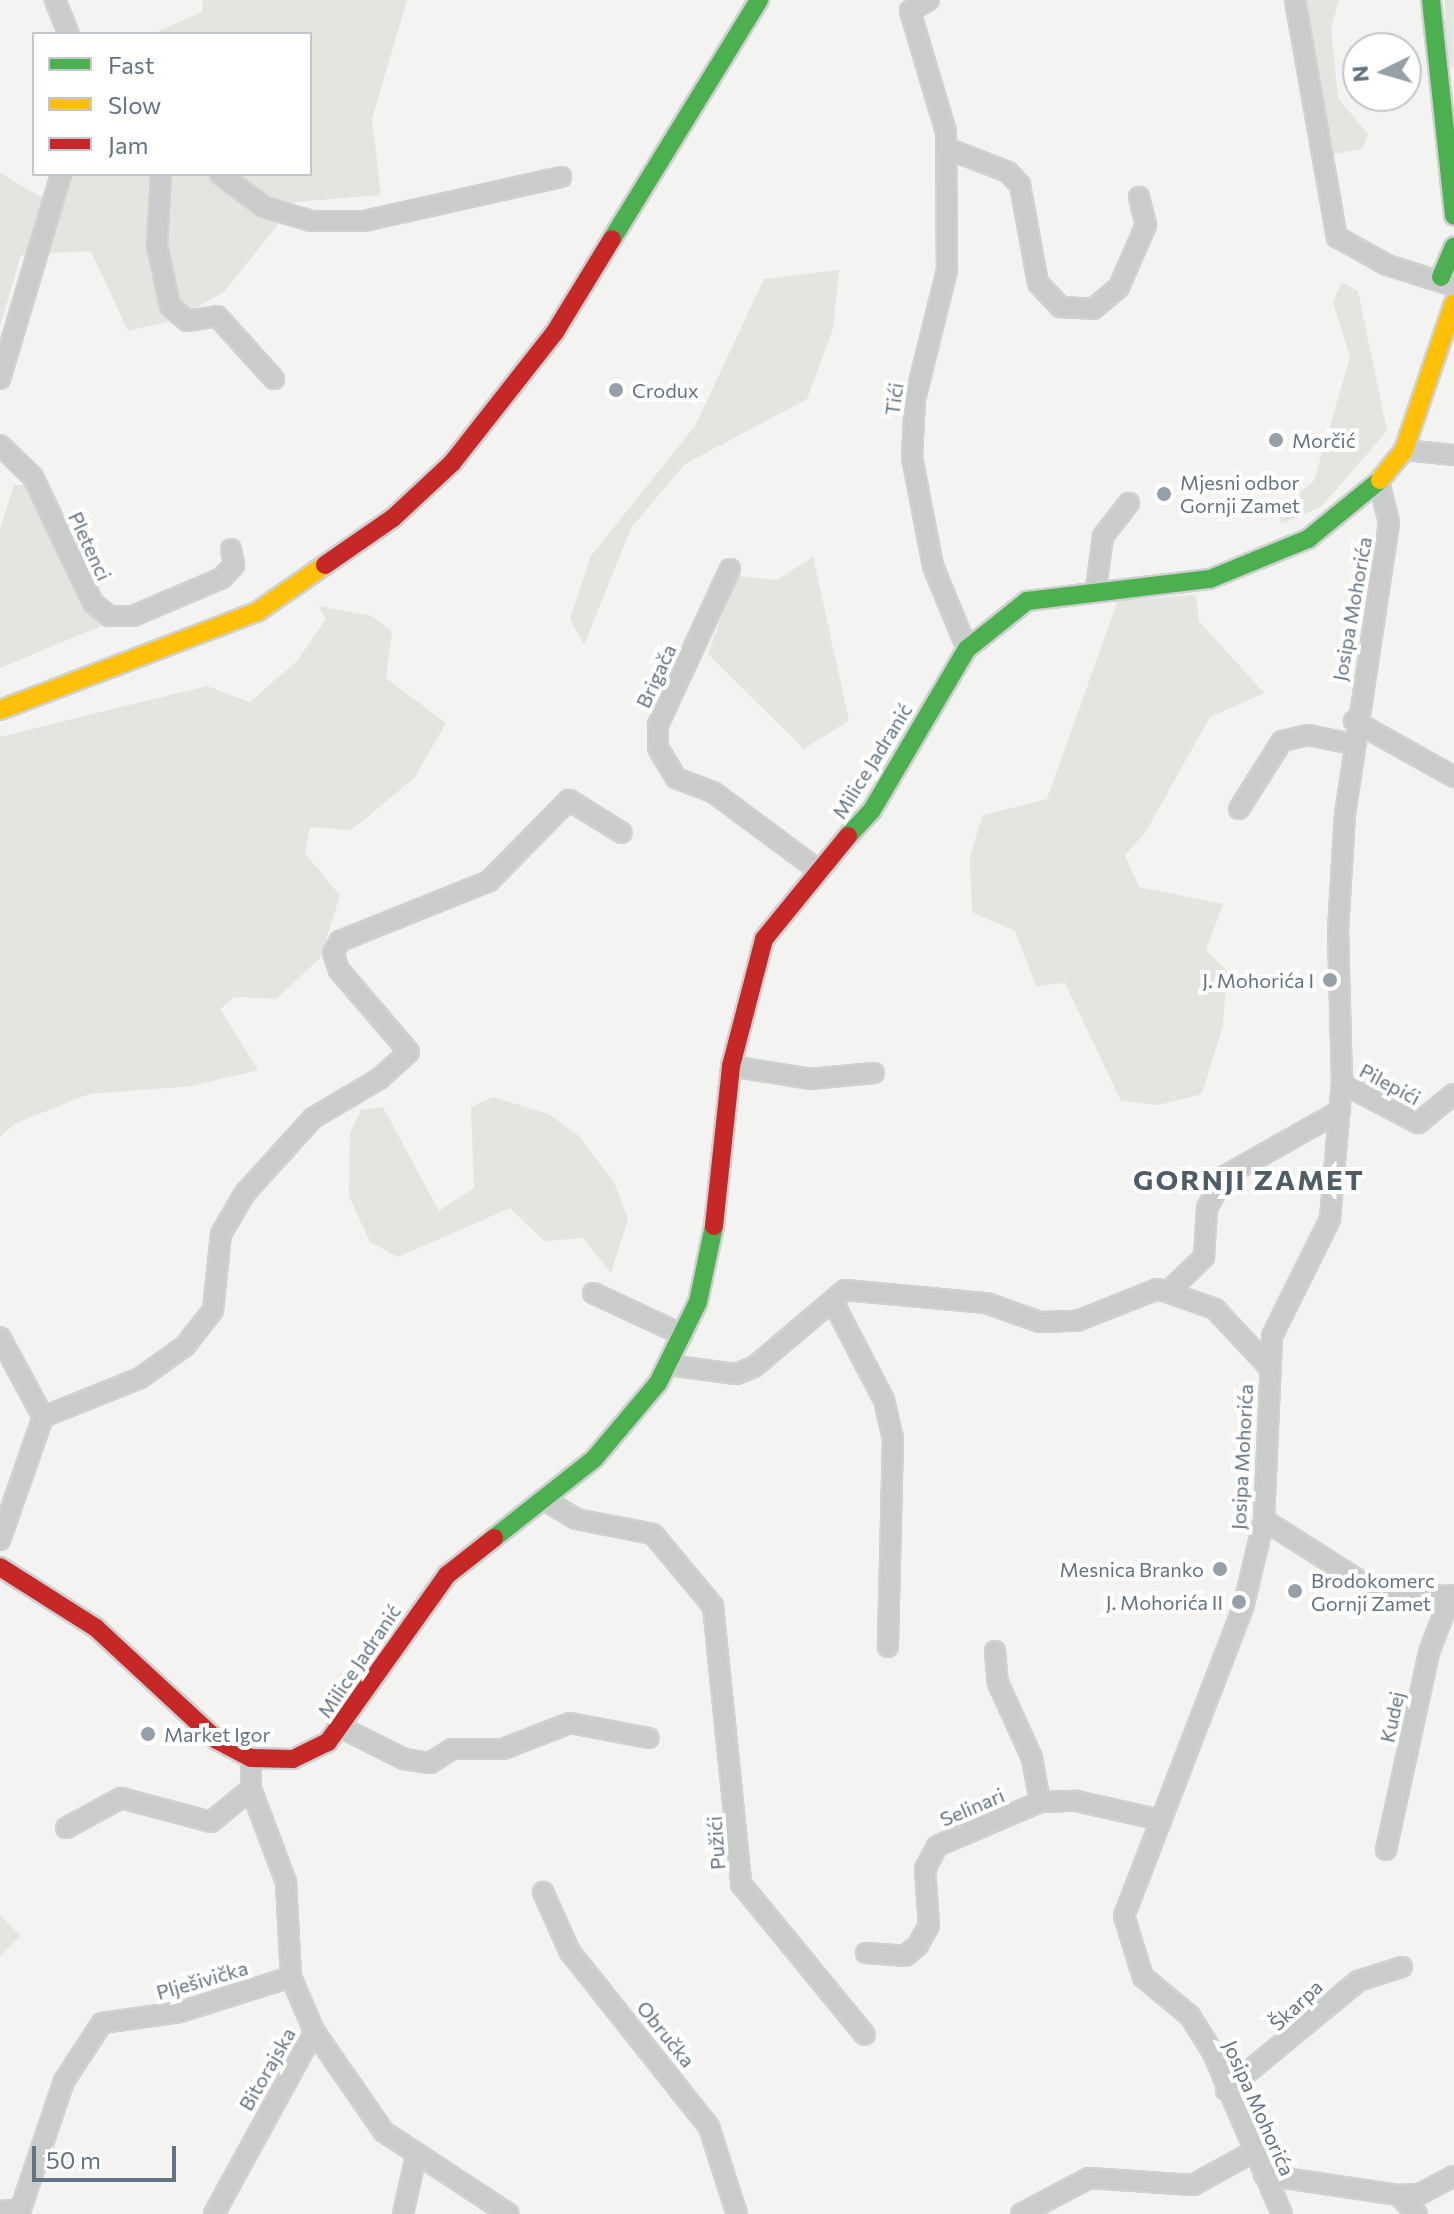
<!DOCTYPE html>
<meta charset="utf-8">
<style>
body{margin:0}
#map{position:relative;width:1454px;height:2214px;overflow:hidden;background:#f3f3f1;font-family:Commissioner,sans-serif}
div>[style]{position:absolute}
[style*='--x']{left:calc(var(--x)*1px);top:calc(var(--y)*1px);width:calc(var(--w)*1px);rotate:calc(var(--a)*1deg)}
.green>*{inset:0;background:#e2e6df}
.roads{filter:drop-shadow(2px 0 #cfd1d1) drop-shadow(-2px 0 #cfd1d1) drop-shadow(0 2px #cfd1d1) drop-shadow(0 -2px #cfd1d1)}
.street>*{height:18px;margin:-9px;padding:0 9px;transform-origin:9px;border-radius:9px;background:#cacccc}
.fast>*{height:18px;margin:-9px;padding:0 9px;transform-origin:9px;border-radius:9px;background:#4caf50}
.slow>*{height:18px;margin:-9px;padding:0 9px;transform-origin:9px;border-radius:9px;background:#ffc107}
.jam>*{height:18px;margin:-9px;padding:0 9px;transform-origin:9px;border-radius:9px;background:#c62828}
.dots>*{width:22px;height:22px;translate:-50% -50%;box-sizing:border-box;border:4px solid #fff;border-radius:50%}
span{translate:-50% -50%;white-space:nowrap;text-align:center;line-height:1.15;-webkit-text-stroke:8px #fff;paint-order:stroke}
.poi-label{font-size:20px;color:#627482}
.left{translate:0 -50%;text-align:left}
.right{translate:-100% -50%;text-align:right}
.street-label{font-size:20px;color:#627482}
.district-label{font-size:28px;color:#505d67;font-weight:700;letter-spacing:2px}
.legend{position:absolute;left:32px;top:32px;width:280px;height:144px;box-sizing:border-box;background:#fff;border:2px solid #c0c7cd;margin:0;padding:10px 14px;list-style:none;font-size:24px;color:#627482}
.legend li{display:flex;align-items:center;gap:16px;height:40px}
.legend b{width:40px;border:2px solid #c0c7cd}
.north{position:absolute;left:1342px;top:32px;width:80px;height:80px;box-sizing:border-box;background:#fff;border:2px solid #c0c7cd;border-radius:50%;rotate:265deg;font-size:22px;font-weight:700;line-height:32px;text-align:center;color:#627482}
.north::after{content:'';display:block;margin:auto;width:28px;height:36px;background:#95a0a9;clip-path:polygon(50% 0,100% 100%,50% 72%,0 100%)}
.scale{position:absolute;left:32px;top:2146px;width:144px;height:36px;box-sizing:border-box;border:4px solid #627482;border-top:0;padding-left:10px;font-size:24px;line-height:28px;white-space:nowrap;color:#627482;-webkit-text-stroke:6px #fff;paint-order:stroke}
</style>
<div id="map">
<div class="green">
<i style="clip-path:polygon(203px 0,407px 0,372px 119px,381px 195px,296px 202px,224px 292px,172px 321px,128px 331px,91px 251px,21px 255px,0 326px,0 173px,39px 196px,60px 193px,71px 174px,310px 174px,310px 34px,152px 34px,202px 12px)"></i>
<i style="clip-path:polygon(1306px 0,1339px 0,1331px 28px,1338px 98px,1368px 134px,1362px 149px,1333px 154px)"></i>
<i style="clip-path:polygon(1445px 0,1454px 0,1453px 68px,1445px 62px)"></i>
<i style="clip-path:polygon(839px 270px,833px 329px,807px 399px,685px 464px,631px 528px,584px 645px,570px 619px,591px 556px,695px 426px,764px 279px)"></i>
<i style="clip-path:polygon(1342px 282px,1358px 291px,1387px 431px,1321px 507px,1281px 524px,1279px 509px,1314px 481px,1350px 357px,1333px 302px)"></i>
<i style="clip-path:polygon(14px 485px,27px 485px,101px 626px,0 668px,0 529px)"></i>
<i style="clip-path:polygon(813px 557px,849px 720px,804px 749px,708px 654px,736px 576px,777px 580px)"></i>
<i style="clip-path:polygon(1196px 595px,1199px 621px,1264px 693px,1210px 717px,1145px 833px,1125px 855px,1139px 887px,1223px 904px,1206px 950px,1227px 971px,1223px 1025px,1202px 1094px,1158px 1105px,1121px 1101px,1065px 983px,1036px 986px,1015px 931px,972px 912px,970px 856px,983px 815px,1047px 799px,1118px 600px)"></i>
<i style="clip-path:polygon(318px 606px,372px 616px,392px 632px,386px 678px,446px 723px,415px 777px,364px 820px,350px 830px,310px 827px,305px 853px,340px 896px,320px 958px,276px 999px,235px 997px,220px 1009px,258px 1070px,192px 1086px,89px 1094px,14px 1124px,0 1137px,0 737px,207px 686px,250px 702px,298px 660px,326px 619px)"></i>
<i style="clip-path:polygon(493px 1097px,548px 1114px,578px 1135px,614px 1182px,628px 1219px,611px 1273px,583px 1238px,544px 1241px,510px 1208px,398px 1257px,370px 1242px,349px 1196px,350px 1133px,361px 1110px,383px 1107px,439px 1211px,474px 1188px,471px 1107px)"></i>
<i style="clip-path:polygon(0 1915px,20px 1936px,0 1956px)"></i>
</div>
<div class="roads">
<div class="street">
<i style="--x:55;--y:0;--w:37;--a:68"></i>
<i style="--x:929;--y:0;--w:22;--a:150"></i>
<i style="--x:910;--y:11;--w:126;--a:73.4"></i>
<i style="--x:946;--y:132;--w:138;--a:89.6"></i>
<i style="--x:947;--y:270;--w:133;--a:103.9"></i>
<i style="--x:915;--y:399;--w:58;--a:93"></i>
<i style="--x:912;--y:457;--w:111;--a:79.1"></i>
<i style="--x:933;--y:566;--w:90;--a:67.7"></i>
<i style="--x:1295;--y:0;--w:241;--a:80"></i>
<i style="--x:1337;--y:237;--w:57;--a:29.2"></i>
<i style="--x:1387;--y:265;--w:70;--a:17.4"></i>
<i style="--x:946;--y:148;--w:66;--a:21.2"></i>
<i style="--x:1008;--y:172;--w:18;--a:47"></i>
<i style="--x:1020;--y:185;--w:100;--a:79.6"></i>
<i style="--x:1038;--y:283;--w:33;--a:47"></i>
<i style="--x:1060;--y:307;--w:33;--a:3"></i>
<i style="--x:1093;--y:309;--w:34;--a:-40"></i>
<i style="--x:1119;--y:287;--w:68;--a:-66.5"></i>
<i style="--x:1146;--y:225;--w:29;--a:-104"></i>
<i style="--x:161;--y:174;--w:71;--a:93.2"></i>
<i style="--x:157;--y:245;--w:62;--a:78"></i>
<i style="--x:170;--y:306;--w:23;--a:41"></i>
<i style="--x:187;--y:321;--w:30;--a:-9"></i>
<i style="--x:217;--y:316;--w:85;--a:47.9"></i>
<i style="--x:220;--y:174;--w:55;--a:36.9"></i>
<i style="--x:264;--y:207;--w:50;--a:16.3"></i>
<i style="--x:312;--y:221;--w:52;--a:0"></i>
<i style="--x:364;--y:221;--w:202;--a:-12.6"></i>
<i style="--x:0;--y:379;--w:214;--a:-73.4"></i>
<i style="--x:0;--y:445;--w:46;--a:44.1"></i>
<i style="--x:33;--y:477;--w:140;--a:64.5"></i>
<i style="--x:93;--y:603;--w:21;--a:39"></i>
<i style="--x:109;--y:616;--w:24;--a:0"></i>
<i style="--x:133;--y:616;--w:97;--a:-23.1"></i>
<i style="--x:222;--y:578;--w:18;--a:-47"></i>
<i style="--x:234;--y:565;--w:16;--a:-101"></i>
<i style="--x:1404;--y:450;--w:50;--a:5.7"></i>
<i style="--x:730;--y:569;--w:172;--a:114.8"></i>
<i style="--x:658;--y:725;--w:23;--a:90"></i>
<i style="--x:658;--y:748;--w:35;--a:59"></i>
<i style="--x:676;--y:778;--w:40;--a:21"></i>
<i style="--x:713;--y:792;--w:131;--a:36.6"></i>
<i style="--x:1096;--y:588;--w:52;--a:-82.3"></i>
<i style="--x:1103;--y:536;--w:42;--a:-51.8"></i>
<i style="--x:1354;--y:721;--w:115;--a:29.2"></i>
<i style="--x:1239;--y:809;--w:80;--a:-57.7"></i>
<i style="--x:1282;--y:741;--w:27;--a:-13"></i>
<i style="--x:1308;--y:735;--w:45;--a:11.6"></i>
<i style="--x:731;--y:1066;--w:80;--a:9.3"></i>
<i style="--x:810;--y:1079;--w:64;--a:-5.4"></i>
<i style="--x:1342;--y:1083;--w:86;--a:27.8"></i>
<i style="--x:1418;--y:1123;--w:46;--a:-38.9"></i>
<i style="--x:1169;--y:1291;--w:49;--a:-44.2"></i>
<i style="--x:1204;--y:1257;--w:49;--a:-86.5"></i>
<i style="--x:1207;--y:1208;--w:37;--a:-61"></i>
<i style="--x:1225;--y:1176;--w:132;--a:-29.5"></i>
<i style="--x:593;--y:1293;--w:99;--a:25"></i>
<i style="--x:833;--y:1302;--w:110;--a:62.5"></i>
<i style="--x:884;--y:1400;--w:39;--a:77"></i>
<i style="--x:893;--y:1438;--w:209;--a:91.4"></i>
<i style="--x:0;--y:1337;--w:91;--a:61.7"></i>
<i style="--x:669;--y:1365;--w:68;--a:7.7"></i>
<i style="--x:736;--y:1374;--w:19;--a:-21"></i>
<i style="--x:754;--y:1367;--w:119;--a:-40.2"></i>
<i style="--x:845;--y:1290;--w:142;--a:5.3"></i>
<i style="--x:986;--y:1303;--w:57;--a:19.4"></i>
<i style="--x:1040;--y:1322;--w:37;--a:-2"></i>
<i style="--x:1077;--y:1321;--w:87;--a:-21.6"></i>
<i style="--x:1158;--y:1289;--w:60;--a:19.3"></i>
<i style="--x:1215;--y:1309;--w:79;--a:47"></i>
<i style="--x:543;--y:1499;--w:39;--a:31"></i>
<i style="--x:576;--y:1519;--w:78;--a:11"></i>
<i style="--x:653;--y:1534;--w:94;--a:50.2"></i>
<i style="--x:713;--y:1606;--w:279;--a:84.2"></i>
<i style="--x:741;--y:1884;--w:195;--a:50.6"></i>
<i style="--x:1264;--y:1520;--w:127;--a:32.4"></i>
<i style="--x:1371;--y:1588;--w:83;--a:6.2"></i>
<i style="--x:0;--y:1540;--w:130;--a:-70.7"></i>
<i style="--x:43;--y:1417;--w:105;--a:-21.9"></i>
<i style="--x:140;--y:1378;--w:55;--a:-35.4"></i>
<i style="--x:185;--y:1346;--w:46;--a:-52.1"></i>
<i style="--x:213;--y:1310;--w:76;--a:-84"></i>
<i style="--x:221;--y:1234;--w:48;--a:-59.7"></i>
<i style="--x:245;--y:1193;--w:101;--a:-47.8"></i>
<i style="--x:313;--y:1118;--w:77;--a:-30.6"></i>
<i style="--x:379;--y:1079;--w:40;--a:-42"></i>
<i style="--x:409;--y:1052;--w:108;--a:-130.5"></i>
<i style="--x:339;--y:970;--w:18;--a:-109"></i>
<i style="--x:333;--y:953;--w:14;--a:-60"></i>
<i style="--x:340;--y:941;--w:161;--a:-21.9"></i>
<i style="--x:489;--y:881;--w:114;--a:-45.4"></i>
<i style="--x:569;--y:800;--w:62;--a:31.9"></i>
<i style="--x:995;--y:1651;--w:32;--a:85"></i>
<i style="--x:998;--y:1683;--w:82;--a:65.6"></i>
<i style="--x:1032;--y:1758;--w:45;--a:79.7"></i>
<i style="--x:344;--y:1729;--w:67;--a:26.6"></i>
<i style="--x:404;--y:1759;--w:26;--a:9"></i>
<i style="--x:430;--y:1763;--w:26;--a:-32"></i>
<i style="--x:452;--y:1749;--w:51;--a:0"></i>
<i style="--x:503;--y:1749;--w:72;--a:-21.2"></i>
<i style="--x:570;--y:1723;--w:80;--a:10.8"></i>
<i style="--x:251;--y:1758;--w:31;--a:90"></i>
<i style="--x:251;--y:1789;--w:99;--a:69.4"></i>
<i style="--x:286;--y:1882;--w:95;--a:87"></i>
<i style="--x:291;--y:1977;--w:59;--a:66.9"></i>
<i style="--x:314;--y:2031;--w:123;--a:55.3"></i>
<i style="--x:384;--y:2132;--w:149;--a:33.3"></i>
<i style="--x:66;--y:1828;--w:63;--a:-28.6"></i>
<i style="--x:121;--y:1798;--w:93;--a:14.9"></i>
<i style="--x:211;--y:1822;--w:52;--a:-39.5"></i>
<i style="--x:1386;--y:1850;--w:203;--a:-77.7"></i>
<i style="--x:1429;--y:1652;--w:61;--a:-68.9"></i>
<i style="--x:543;--y:1892;--w:66;--a:65.8"></i>
<i style="--x:570;--y:1952;--w:223;--a:51.5"></i>
<i style="--x:709;--y:2127;--w:91;--a:72.2"></i>
<i style="--x:866;--y:1953;--w:39;--a:4"></i>
<i style="--x:905;--y:1956;--w:17;--a:-40"></i>
<i style="--x:918;--y:1945;--w:23;--a:-61"></i>
<i style="--x:929;--y:1925;--w:56;--a:-94.1"></i>
<i style="--x:925;--y:1869;--w:26;--a:-62"></i>
<i style="--x:937;--y:1846;--w:112;--a:-23.1"></i>
<i style="--x:1040;--y:1802;--w:36;--a:-2"></i>
<i style="--x:1076;--y:1801;--w:87;--a:12.6"></i>
<i style="--x:1226;--y:2090;--w:171;--a:-39.5"></i>
<i style="--x:1358;--y:1981;--w:46;--a:-17.7"></i>
<i style="--x:1264;--y:2175;--w:135;--a:8.5"></i>
<i style="--x:1398;--y:2195;--w:22;--a:-3"></i>
<i style="--x:1420;--y:2194;--w:38;--a:-28"></i>
<i style="--x:1398;--y:2195;--w:27;--a:45"></i>
<i style="--x:0;--y:2211;--w:21;--a:-5"></i>
<i style="--x:19;--y:2214;--w:140;--a:-71.3"></i>
<i style="--x:64;--y:2081;--w:69;--a:-56.8"></i>
<i style="--x:102;--y:2023;--w:79;--a:-8"></i>
<i style="--x:180;--y:2012;--w:116;--a:-17.5"></i>
<i style="--x:214;--y:2214;--w:209;--a:-61.3"></i>
<i style="--x:403;--y:2214;--w:59;--a:-77.4"></i>
<i style="--x:1021;--y:2214;--w:77;--a:-27.9"></i>
<i style="--x:1089;--y:2178;--w:104;--a:3.9"></i>
<i style="--x:1193;--y:2185;--w:66;--a:-28.9"></i>
<i style="--x:1282;--y:2214;--w:177;--a:-113.2"></i>
<i style="--x:1212;--y:2051;--w:41;--a:-122.2"></i>
<i style="--x:1190;--y:2016;--w:61;--a:-140.3"></i>
<i style="--x:1143;--y:1977;--w:64;--a:-107.3"></i>
<i style="--x:1124;--y:1916;--w:330;--a:-68.9"></i>
<i style="--x:1243;--y:1608;--w:90;--a:-76.6"></i>
<i style="--x:1264;--y:1520;--w:184;--a:-87.5"></i>
<i style="--x:1272;--y:1336;--w:131;--a:-63.6"></i>
<i style="--x:1330;--y:1219;--w:137;--a:-85"></i>
<i style="--x:1342;--y:1083;--w:152;--a:-91.5"></i>
<i style="--x:1338;--y:931;--w:117;--a:-86.6"></i>
<i style="--x:1345;--y:814;--w:295;--a:-81.4"></i>
<i style="--x:1389;--y:522;--w:41;--a:-104"></i>
</div>
<div class="fast">
<i style="--x:1431;--y:0;--w:217;--a:83.9"></i>
<i style="--x:612;--y:239;--w:281;--a:-58.4"></i>
<i style="--x:1441;--y:277;--w:33;--a:-67"></i>
<i style="--x:848;--y:836;--w:35;--a:-47"></i>
<i style="--x:872;--y:810;--w:187;--a:-59.5"></i>
<i style="--x:967;--y:649;--w:77;--a:-38.7"></i>
<i style="--x:1027;--y:601;--w:184;--a:-6.9"></i>
<i style="--x:1210;--y:579;--w:106;--a:-22.2"></i>
<i style="--x:1308;--y:539;--w:93;--a:-39.3"></i>
<i style="--x:494;--y:1538;--w:127;--a:-38.3"></i>
<i style="--x:594;--y:1459;--w:99;--a:-49.9"></i>
<i style="--x:658;--y:1383;--w:90;--a:-63.7"></i>
<i style="--x:698;--y:1302;--w:78;--a:-78.1"></i>
</div>
<div class="slow">
<i style="--x:1380;--y:480;--w:38;--a:-51"></i>
<i style="--x:1404;--y:450;--w:155;--a:-71.2"></i>
<i style="--x:0;--y:710;--w:275;--a:-20.9"></i>
<i style="--x:257;--y:612;--w:83;--a:-34.7"></i>
</div>
<div class="jam">
<i style="--x:325;--y:565;--w:83;--a:-34.7"></i>
<i style="--x:393;--y:518;--w:81;--a:-43"></i>
<i style="--x:452;--y:463;--w:167;--a:-51.8"></i>
<i style="--x:555;--y:332;--w:109;--a:-58.5"></i>
<i style="--x:714;--y:1226;--w:161;--a:-83.9"></i>
<i style="--x:731;--y:1066;--w:131;--a:-75.4"></i>
<i style="--x:764;--y:939;--w:133;--a:-50.8"></i>
<i style="--x:0;--y:1567;--w:114;--a:32.4"></i>
<i style="--x:96;--y:1628;--w:165;--a:42.8"></i>
<i style="--x:217;--y:1740;--w:38;--a:28"></i>
<i style="--x:251;--y:1758;--w:42;--a:1.4"></i>
<i style="--x:293;--y:1759;--w:39;--a:-26"></i>
<i style="--x:328;--y:1742;--w:205;--a:-54.5"></i>
<i style="--x:447;--y:1575;--w:60;--a:-38.2"></i>
</div>
</div>
<div class="dots">
<i style="left:616px;top:390px;background:#95a0a9"></i>
<i style="left:1276px;top:440px;background:#95a0a9"></i>
<i style="left:1164px;top:494px;background:#95a0a9"></i>
<i style="left:1330px;top:980px;background:#95a0a9"></i>
<i style="left:1220px;top:1569px;background:#95a0a9"></i>
<i style="left:1295px;top:1591px;background:#95a0a9"></i>
<i style="left:1239px;top:1602px;background:#95a0a9"></i>
<i style="left:148px;top:1734px;background:#95a0a9"></i>
</div>
<div class="poi-label">
<span class="left" style="left:632px;top:390px">Crodux</span>
<span class="left" style="left:1292px;top:440px">Morčić</span>
<span class="left" style="left:1180px;top:494px">Mjesni odbor<br>Gornji Zamet</span>
<span class="right" style="left:1314px;top:980px">J. Mohorića I</span>
<span class="right" style="left:1204px;top:1569px">Mesnica Branko</span>
<span class="left" style="left:1311px;top:1592px">Brodokomerc<br>Gornji Zamet</span>
<span class="right" style="left:1223px;top:1602px">J. Mohorića II</span>
<span class="left" style="left:164px;top:1734px">Market Igor</span>
</div>
<div class="street-label">
<span style="left:894px;top:399px;rotate:-82deg">Tići</span>
<span style="left:90px;top:546px;rotate:65deg">Pletenci</span>
<span style="left:1352px;top:609px;rotate:-80deg">Josipa Mohorića</span>
<span style="left:656px;top:676px;rotate:-65deg">Brigača</span>
<span style="left:872px;top:761px;rotate:-58deg">Milice Jadranić</span>
<span style="left:1390px;top:1084px;rotate:28deg">Pilepići</span>
<span style="left:1242px;top:1457px;rotate:-87deg">Josipa Mohorića</span>
<span style="left:359px;top:1661px;rotate:-56deg">Milice Jadranić</span>
<span style="left:1392px;top:1717px;rotate:-78deg">Kudej</span>
<span style="left:972px;top:1807px;rotate:-23deg">Selinari</span>
<span style="left:716px;top:1843px;rotate:-94deg">Pužići</span>
<span style="left:202px;top:1980px;rotate:-16deg">Plješivička</span>
<span style="left:1296px;top:2005px;rotate:-43deg">Škarpa</span>
<span style="left:666px;top:2034px;rotate:51deg">Obručka</span>
<span style="left:267px;top:2069px;rotate:-60deg">Bitorajska</span>
<span style="left:1259px;top:2108px;rotate:66deg">Josipa Mohorića</span>
</div>
<div class="district-label">
<span style="left:1249px;top:1179px">GORNJI ZAMET</span>
</div>
<ul class="legend">
<li><b style="height:10px;background:#4caf50"></b>Fast</li>
<li><b style="height:10px;background:#ffc107"></b>Slow</li>
<li><b style="height:10px;background:#c62828"></b>Jam</li>
</ul>
<div class="north">N</div>
<div class="scale">50 m</div>
</div>
